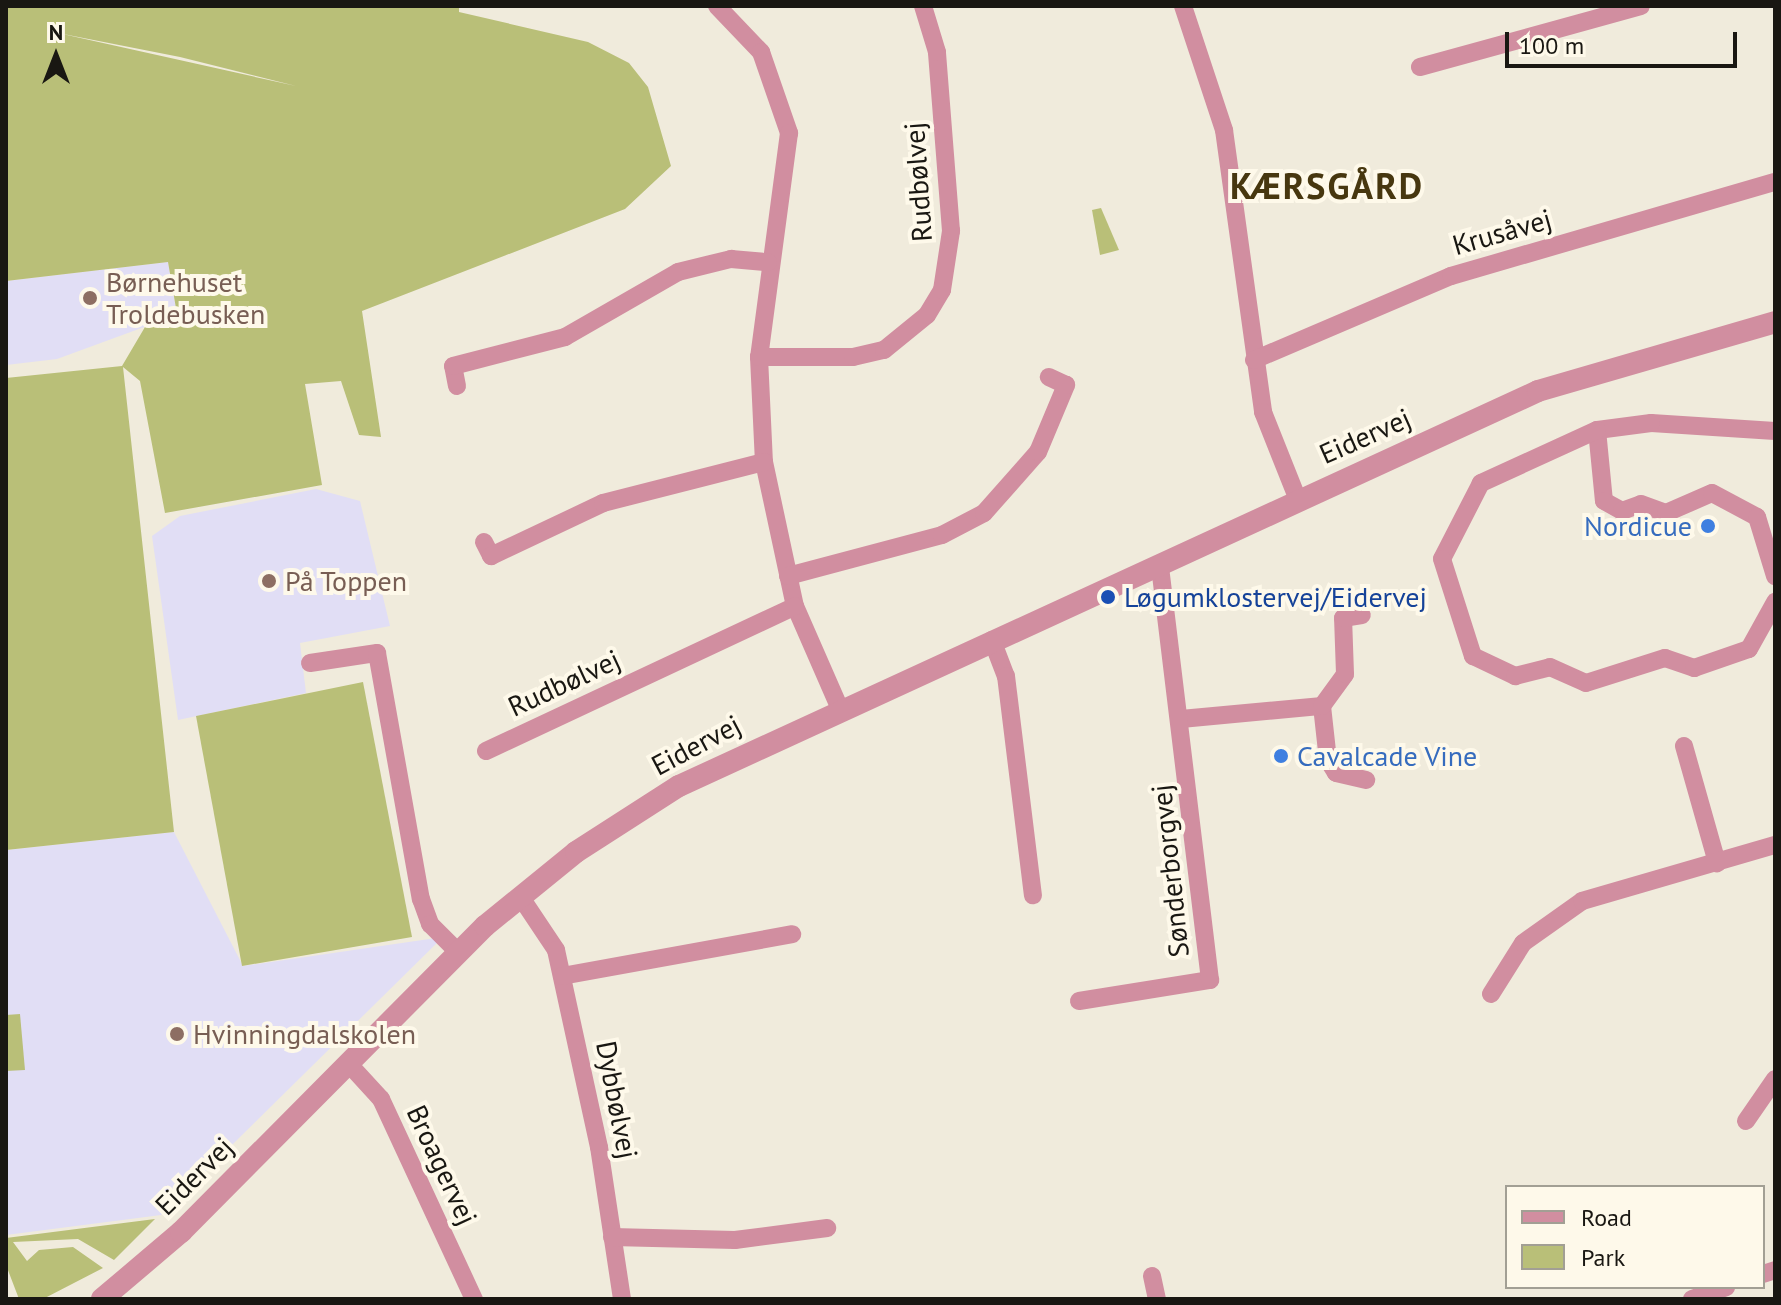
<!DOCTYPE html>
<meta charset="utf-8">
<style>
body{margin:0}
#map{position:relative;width:1781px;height:1305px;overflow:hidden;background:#f0ebdc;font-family:"PT Sans",sans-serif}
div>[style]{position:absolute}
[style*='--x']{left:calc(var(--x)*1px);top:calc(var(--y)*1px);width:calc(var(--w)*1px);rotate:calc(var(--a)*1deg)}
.education>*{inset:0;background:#e1def5}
.green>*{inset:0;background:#b9bf78}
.minor>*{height:18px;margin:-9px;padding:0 9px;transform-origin:9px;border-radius:9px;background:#d18ea0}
.tertiary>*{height:22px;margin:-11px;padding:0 11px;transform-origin:11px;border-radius:11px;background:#d18ea0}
.dots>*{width:22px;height:22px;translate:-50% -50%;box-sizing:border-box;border:4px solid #fef9ea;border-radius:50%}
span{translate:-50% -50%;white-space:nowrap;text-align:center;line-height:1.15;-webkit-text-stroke:8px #fef9ea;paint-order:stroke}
.street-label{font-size:28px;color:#191712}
.education-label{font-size:28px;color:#785e54}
.left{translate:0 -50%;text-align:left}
.shop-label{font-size:28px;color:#366cbe}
.right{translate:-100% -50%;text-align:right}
.transit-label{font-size:28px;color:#164399}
.district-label{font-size:36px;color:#47370f;font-weight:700;letter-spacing:2px}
.frame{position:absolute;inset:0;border:8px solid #191712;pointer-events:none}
.legend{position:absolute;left:1505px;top:1185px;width:260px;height:104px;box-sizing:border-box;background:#fef9ea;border:2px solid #a29f94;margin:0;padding:10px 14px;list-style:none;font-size:24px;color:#191712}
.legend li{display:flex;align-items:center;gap:16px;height:40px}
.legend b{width:40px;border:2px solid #a29f94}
.north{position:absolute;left:16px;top:16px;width:80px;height:80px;-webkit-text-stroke:6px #fef9ea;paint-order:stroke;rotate:0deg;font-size:22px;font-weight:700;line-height:32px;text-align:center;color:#191712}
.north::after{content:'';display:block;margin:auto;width:28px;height:36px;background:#191712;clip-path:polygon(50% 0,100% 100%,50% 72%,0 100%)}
.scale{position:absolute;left:1505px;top:32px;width:232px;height:36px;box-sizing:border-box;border:4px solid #191712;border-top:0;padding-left:10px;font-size:24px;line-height:28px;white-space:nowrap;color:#191712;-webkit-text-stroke:6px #fef9ea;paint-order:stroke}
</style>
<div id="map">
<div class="education">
<i style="clip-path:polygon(168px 262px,177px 315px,57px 359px,6px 365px,6px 281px)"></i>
<i style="clip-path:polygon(316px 489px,360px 501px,390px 626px,300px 643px,306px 693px,178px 720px,152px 536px,180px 516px)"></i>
<i style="clip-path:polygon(174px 832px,243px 966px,443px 937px,161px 1215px,6px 1235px,6px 850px)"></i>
</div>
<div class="green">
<i style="clip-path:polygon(evenodd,6px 6px,459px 6px,459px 12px,588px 42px,629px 63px,648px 87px,671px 166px,625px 209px,362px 311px,381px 437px,359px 435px,341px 381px,305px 384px,322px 485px,165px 513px,140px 381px,123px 367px,174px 832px,6px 850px,6px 378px,122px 366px,145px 327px,177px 314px,168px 262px,6px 281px,6px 6px,58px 33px,180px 57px,296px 86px,58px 33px)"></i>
<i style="clip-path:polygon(1101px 208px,1119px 250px,1100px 255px,1092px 210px)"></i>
<i style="clip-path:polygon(363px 682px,412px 937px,242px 966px,196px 716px)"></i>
<i style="clip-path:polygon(20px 1014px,25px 1070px,6px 1071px,6px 1015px)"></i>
<i style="clip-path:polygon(155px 1219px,114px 1260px,78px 1239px,13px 1242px,27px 1261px,39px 1250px,73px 1247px,103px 1268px,43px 1299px,19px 1299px,6px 1265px,6px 1238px)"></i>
</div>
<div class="minor">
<i style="--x:717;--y:6;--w:64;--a:46.3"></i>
<i style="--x:761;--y:52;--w:86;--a:70.9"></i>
<i style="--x:789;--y:133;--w:226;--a:97.6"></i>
<i style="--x:759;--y:357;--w:105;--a:87.3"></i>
<i style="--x:764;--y:462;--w:147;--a:77.9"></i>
<i style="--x:795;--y:606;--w:112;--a:66.4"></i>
<i style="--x:1183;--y:6;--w:131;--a:71.7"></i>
<i style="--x:1224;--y:130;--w:285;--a:82.1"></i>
<i style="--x:1263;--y:412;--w:95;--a:68.3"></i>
<i style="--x:1420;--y:67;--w:229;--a:-15.4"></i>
<i style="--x:759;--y:357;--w:94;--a:0"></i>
<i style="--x:853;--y:357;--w:32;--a:-13"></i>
<i style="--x:884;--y:350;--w:55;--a:-39.1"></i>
<i style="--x:927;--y:315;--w:29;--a:-59"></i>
<i style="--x:942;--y:290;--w:60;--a:-81.3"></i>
<i style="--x:951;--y:231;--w:180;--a:-94.5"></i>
<i style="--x:937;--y:52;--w:48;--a:-106.9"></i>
<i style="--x:1254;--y:360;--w:214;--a:-23.1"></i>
<i style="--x:1451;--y:276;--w:337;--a:-16.2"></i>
<i style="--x:457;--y:386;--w:20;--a:-101"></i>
<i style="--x:453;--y:366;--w:116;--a:-14.5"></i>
<i style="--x:565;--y:337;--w:130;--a:-29.9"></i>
<i style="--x:678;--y:272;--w:55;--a:-13.8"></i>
<i style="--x:731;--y:259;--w:37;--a:5"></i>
<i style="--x:1597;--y:430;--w:71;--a:84.4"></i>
<i style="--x:1604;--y:501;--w:21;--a:29"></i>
<i style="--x:1622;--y:511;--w:20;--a:-20"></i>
<i style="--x:1641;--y:504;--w:27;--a:20"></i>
<i style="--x:1666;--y:513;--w:50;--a:-23.5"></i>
<i style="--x:1712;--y:493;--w:51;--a:28.1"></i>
<i style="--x:1757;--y:517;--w:62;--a:73"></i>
<i style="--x:1775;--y:431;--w:124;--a:-176.3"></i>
<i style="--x:1651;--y:423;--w:54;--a:172.6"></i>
<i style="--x:1597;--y:430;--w:128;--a:155.4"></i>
<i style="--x:1481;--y:483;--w:85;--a:117.2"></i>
<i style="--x:1442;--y:559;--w:102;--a:72.3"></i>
<i style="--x:1473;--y:656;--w:47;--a:25.5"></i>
<i style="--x:1515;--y:676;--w:36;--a:-14"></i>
<i style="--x:1550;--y:667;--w:39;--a:24"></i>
<i style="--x:1586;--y:683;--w:83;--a:-17.6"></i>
<i style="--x:1665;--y:658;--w:31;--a:19"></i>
<i style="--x:1694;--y:668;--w:58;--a:-19.1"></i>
<i style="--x:1749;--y:649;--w:54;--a:-61"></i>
<i style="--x:484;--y:542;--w:16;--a:63"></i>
<i style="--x:491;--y:556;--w:124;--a:-25.3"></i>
<i style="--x:603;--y:503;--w:166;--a:-14.3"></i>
<i style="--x:788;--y:576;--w:159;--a:-14.9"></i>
<i style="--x:942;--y:535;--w:47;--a:-27.6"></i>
<i style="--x:984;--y:513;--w:81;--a:-48.5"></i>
<i style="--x:1038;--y:452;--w:73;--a:-67.3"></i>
<i style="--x:1066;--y:385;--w:19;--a:-155"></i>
<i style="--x:992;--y:640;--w:39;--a:69"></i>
<i style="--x:1006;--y:676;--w:221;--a:83"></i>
<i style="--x:310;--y:663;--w:68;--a:-8.5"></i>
<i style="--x:377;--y:653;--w:250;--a:79.9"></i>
<i style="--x:421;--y:899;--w:27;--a:70"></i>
<i style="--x:430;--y:924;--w:38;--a:45"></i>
<i style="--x:1322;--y:706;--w:54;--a:83.7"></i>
<i style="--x:1328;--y:760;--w:15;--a:58"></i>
<i style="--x:1336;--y:773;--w:31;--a:13"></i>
<i style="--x:1181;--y:719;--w:142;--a:-5.3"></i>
<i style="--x:1322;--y:706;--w:39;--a:-54"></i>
<i style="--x:1345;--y:674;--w:56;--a:-92"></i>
<i style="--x:1343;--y:618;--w:19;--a:-9"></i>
<i style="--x:1684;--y:746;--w:122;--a:74.2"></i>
<i style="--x:486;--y:751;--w:341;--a:-25.1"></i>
<i style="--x:520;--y:896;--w:65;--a:56.3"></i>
<i style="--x:556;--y:950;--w:202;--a:77.7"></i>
<i style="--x:599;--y:1147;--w:154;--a:81.4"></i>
<i style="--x:562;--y:976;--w:234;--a:-10.3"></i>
<i style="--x:1491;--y:994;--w:60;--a:-57.9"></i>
<i style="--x:1523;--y:943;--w:72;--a:-35.4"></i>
<i style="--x:1582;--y:901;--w:201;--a:-16.2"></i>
<i style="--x:1079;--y:1001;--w:133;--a:-9.1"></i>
<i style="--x:1210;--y:980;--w:419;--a:-96.9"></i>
<i style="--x:348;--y:1063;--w:49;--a:47.5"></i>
<i style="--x:381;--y:1099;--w:221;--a:65.1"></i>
<i style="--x:1746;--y:1121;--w:51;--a:-55.4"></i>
<i style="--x:612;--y:1237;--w:123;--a:1.4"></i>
<i style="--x:735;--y:1240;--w:93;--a:-7.4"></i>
<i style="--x:1763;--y:1274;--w:13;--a:-18"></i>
<i style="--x:1152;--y:1276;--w:24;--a:78"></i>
<i style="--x:1692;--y:1299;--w:36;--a:-19"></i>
</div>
<div class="tertiary">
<i style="--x:102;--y:1299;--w:104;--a:-40.3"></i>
<i style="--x:181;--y:1232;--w:431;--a:-45.2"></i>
<i style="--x:485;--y:926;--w:117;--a:-39.1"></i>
<i style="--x:576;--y:852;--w:122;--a:-32.7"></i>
<i style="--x:679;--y:786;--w:945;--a:-24.69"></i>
<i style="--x:1538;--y:391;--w:247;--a:-16.2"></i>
</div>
<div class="dots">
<i style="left:90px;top:298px;background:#8d6e63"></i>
<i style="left:1708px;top:526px;background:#3f7fe0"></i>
<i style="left:269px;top:581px;background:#8d6e63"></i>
<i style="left:1108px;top:597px;background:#1a4fb4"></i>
<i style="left:1281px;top:756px;background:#3f7fe0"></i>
<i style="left:177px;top:1034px;background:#8d6e63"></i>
</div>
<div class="street-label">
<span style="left:918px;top:182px;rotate:-94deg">Rudbølvej</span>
<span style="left:1502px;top:232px;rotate:-16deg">Krusåvej</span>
<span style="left:1365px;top:436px;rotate:-24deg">Eidervej</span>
<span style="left:564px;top:683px;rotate:-25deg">Rudbølvej</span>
<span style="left:696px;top:745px;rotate:-28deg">Eidervej</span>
<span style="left:1170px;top:871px;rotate:-96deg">Sønderborgvej</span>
<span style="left:617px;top:1100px;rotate:79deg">Dybbølvej</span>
<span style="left:442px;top:1165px;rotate:65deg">Broagervej</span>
<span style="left:194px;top:1176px;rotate:-45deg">Eidervej</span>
</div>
<div class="education-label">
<span class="left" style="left:106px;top:298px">Børnehuset<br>Troldebusken</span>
<span class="left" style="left:285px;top:581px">På Toppen</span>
<span class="left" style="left:193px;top:1034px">Hvinningdalskolen</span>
</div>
<div class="shop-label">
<span class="right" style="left:1692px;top:526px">Nordicue</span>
<span class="left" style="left:1297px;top:756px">Cavalcade Vine</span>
</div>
<div class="transit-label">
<span class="left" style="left:1124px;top:597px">Løgumklostervej/Eidervej</span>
</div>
<div class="district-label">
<span style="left:1327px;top:186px">KÆRSGÅRD</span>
</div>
<div class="frame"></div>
<ul class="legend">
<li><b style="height:10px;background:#d18ea0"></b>Road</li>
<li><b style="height:22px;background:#b9bf78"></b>Park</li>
</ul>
<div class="north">N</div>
<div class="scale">100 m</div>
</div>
